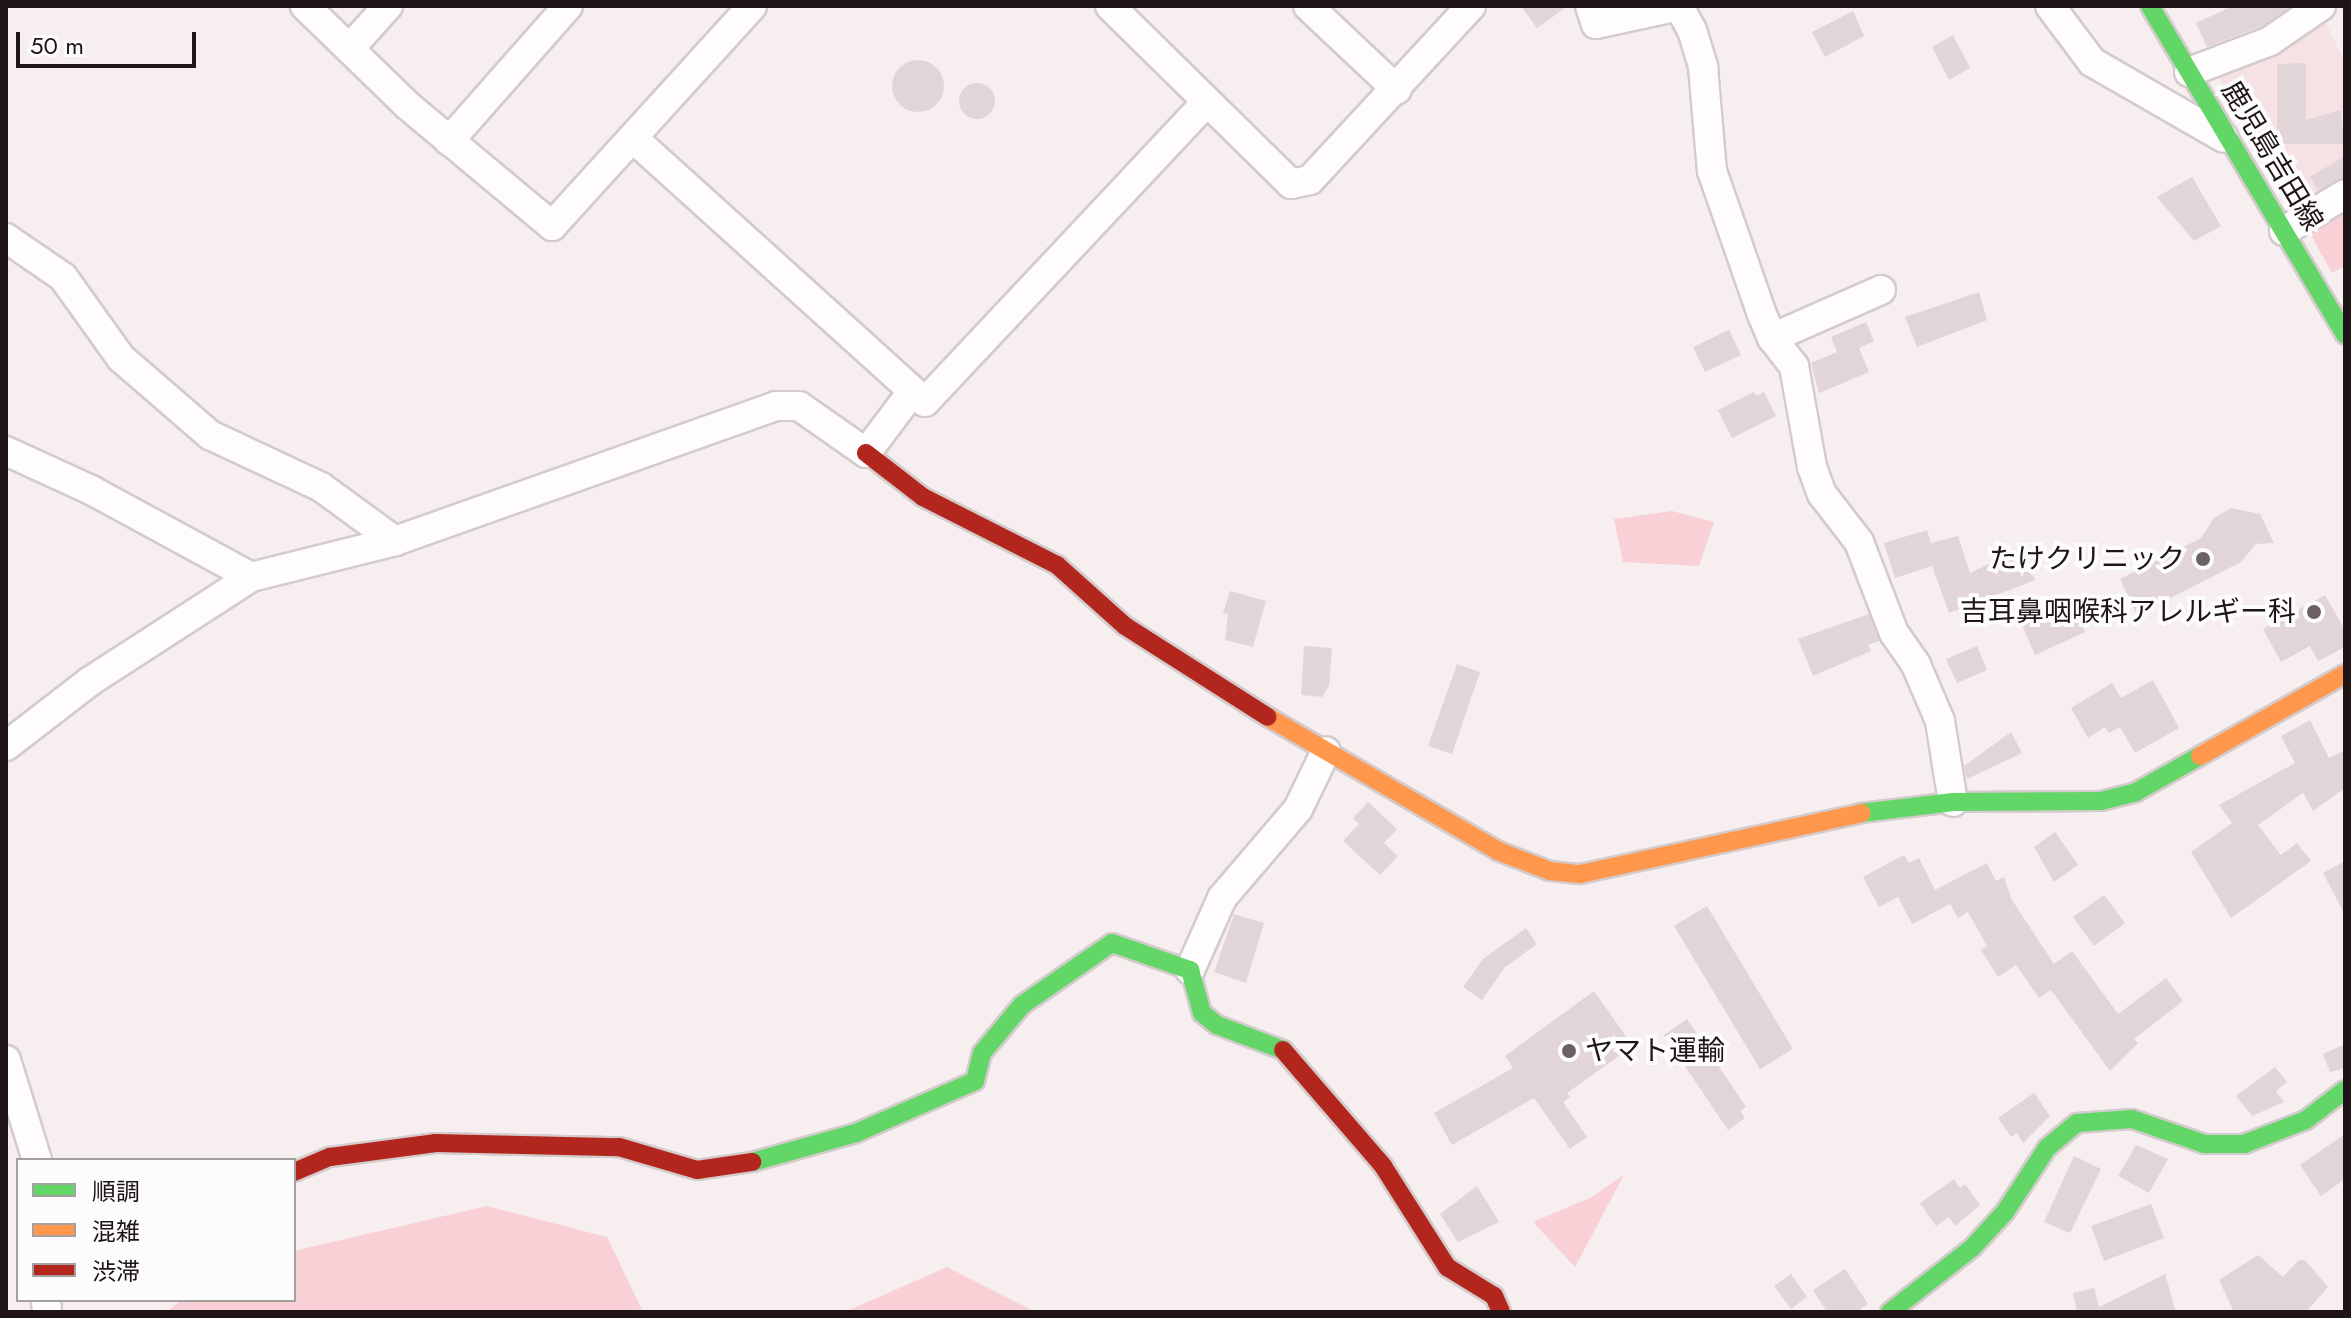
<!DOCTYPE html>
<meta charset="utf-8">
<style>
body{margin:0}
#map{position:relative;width:2351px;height:1318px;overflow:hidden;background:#f7eeef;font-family:Jost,"Noto Sans JP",sans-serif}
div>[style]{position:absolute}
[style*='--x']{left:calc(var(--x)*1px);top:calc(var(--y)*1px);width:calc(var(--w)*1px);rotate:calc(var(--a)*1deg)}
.built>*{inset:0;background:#f6e1e4}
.green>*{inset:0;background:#f8d0d6}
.building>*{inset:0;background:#e2d5d7}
.round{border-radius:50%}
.roads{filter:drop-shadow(2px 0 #d4cbcc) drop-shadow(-2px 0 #d4cbcc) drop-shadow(0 2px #d4cbcc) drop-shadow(0 -2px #d4cbcc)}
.street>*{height:28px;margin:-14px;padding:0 14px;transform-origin:14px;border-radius:14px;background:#fefcfd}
.fast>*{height:18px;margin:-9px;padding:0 9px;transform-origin:9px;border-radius:9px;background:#63d668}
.slow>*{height:18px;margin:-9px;padding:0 9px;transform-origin:9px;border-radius:9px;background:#ff974d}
.jam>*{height:18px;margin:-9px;padding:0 9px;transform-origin:9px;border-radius:9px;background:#b3261e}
.dots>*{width:22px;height:22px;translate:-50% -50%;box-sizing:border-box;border:4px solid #fcfcfc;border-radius:50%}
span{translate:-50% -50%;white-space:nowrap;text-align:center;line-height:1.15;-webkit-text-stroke:8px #fcfcfc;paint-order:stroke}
.street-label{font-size:28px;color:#1f1517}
.poi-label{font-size:28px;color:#1f1517}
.right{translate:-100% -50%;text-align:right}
.left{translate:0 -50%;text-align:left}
.frame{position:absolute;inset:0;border:8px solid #1f1517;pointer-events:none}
.legend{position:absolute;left:16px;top:1158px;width:280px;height:144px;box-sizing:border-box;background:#fcfcfc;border:2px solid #a4a0a0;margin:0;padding:10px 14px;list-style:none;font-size:24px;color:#1f1517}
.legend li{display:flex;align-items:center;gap:16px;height:40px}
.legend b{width:40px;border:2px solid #a4a0a0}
.scale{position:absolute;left:16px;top:32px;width:180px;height:36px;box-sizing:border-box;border:4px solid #1f1517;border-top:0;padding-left:10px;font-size:24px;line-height:28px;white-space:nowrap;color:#1f1517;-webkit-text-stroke:6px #fcfcfc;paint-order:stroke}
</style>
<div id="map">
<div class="built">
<i style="clip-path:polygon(2319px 9px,2345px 63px,2345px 188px,2298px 214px,2211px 65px)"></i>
</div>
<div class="green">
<i style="clip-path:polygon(2345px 199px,2345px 266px,2332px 273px,2305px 225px)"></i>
<i style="clip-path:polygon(1672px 511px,1714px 522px,1699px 566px,1623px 562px,1614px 519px)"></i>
<i style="clip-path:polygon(1624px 1175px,1575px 1267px,1533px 1222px,1592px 1197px)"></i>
<i style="clip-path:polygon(487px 1206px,607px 1237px,643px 1312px,166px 1312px,182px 1300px,294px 1300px,294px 1251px)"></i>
<i style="clip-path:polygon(947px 1267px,1035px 1312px,829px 1312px,847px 1311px)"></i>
</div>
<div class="building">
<i style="clip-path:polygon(1521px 6px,1568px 6px,1537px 28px)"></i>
<i style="clip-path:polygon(2233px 6px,2291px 6px,2264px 25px,2207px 47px,2196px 23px)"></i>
<i style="clip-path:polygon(1853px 11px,1864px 36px,1825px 57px,1812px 32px)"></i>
<i style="clip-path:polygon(1953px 35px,1970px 68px,1949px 80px,1932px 47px)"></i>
<i class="round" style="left:892px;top:60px;width:52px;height:52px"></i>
<i style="clip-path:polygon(2306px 63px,2306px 120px,2340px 110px,2345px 144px,2277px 144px,2277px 64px)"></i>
<i class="round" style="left:959px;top:83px;width:36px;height:36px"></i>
<i style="clip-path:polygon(2345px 156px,2345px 177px,2318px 190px,2310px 177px)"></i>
<i style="clip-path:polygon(2192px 177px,2221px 226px,2194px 241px,2157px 197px)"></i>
<i style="clip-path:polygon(1979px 292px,1987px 320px,1917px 347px,1905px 317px)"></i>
<i style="clip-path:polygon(1866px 322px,1874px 341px,1859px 348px,1869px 372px,1819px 393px,1811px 363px,1837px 352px,1831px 337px)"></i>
<i style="clip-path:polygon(1729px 330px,1741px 355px,1705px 372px,1693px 347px)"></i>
<i style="clip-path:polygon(1754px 392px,1756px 396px,1764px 392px,1776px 416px,1732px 438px,1718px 410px)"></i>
<i style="clip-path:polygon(2231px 508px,2260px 514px,2274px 543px,2256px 544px,2241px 562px,2137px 615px,2120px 579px,2201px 538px,2214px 518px)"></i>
<i style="clip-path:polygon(1927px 530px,1931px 543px,1958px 536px,1970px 573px,2021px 549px,2035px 580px,1949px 613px,1932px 566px,1895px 578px,1884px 543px)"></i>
<i style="clip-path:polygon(1230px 591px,1266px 601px,1253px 647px,1225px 640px,1228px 614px,1223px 613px)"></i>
<i style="clip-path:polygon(2325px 595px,2345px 630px,2345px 647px,2318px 661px,2310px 646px,2281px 662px,2263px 629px)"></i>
<i style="clip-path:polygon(2072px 603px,2085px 632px,2035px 655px,2022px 625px)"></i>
<i style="clip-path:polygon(1869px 614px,1879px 641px,1868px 645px,1871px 651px,1813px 676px,1798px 639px)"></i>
<i style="clip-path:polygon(1304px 646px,1332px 648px,1329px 686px,1322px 697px,1301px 695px)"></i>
<i style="clip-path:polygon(1977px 646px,1987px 670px,1957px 683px,1946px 659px)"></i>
<i style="clip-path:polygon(1457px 664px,1480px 672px,1452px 754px,1428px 746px)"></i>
<i style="clip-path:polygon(2153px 680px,2179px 728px,2135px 753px,2120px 727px,2109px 733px,2105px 727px,2088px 738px,2071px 708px,2112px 683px,2121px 698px)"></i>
<i style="clip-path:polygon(2310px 720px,2329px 758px,2345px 750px,2345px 788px,2313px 811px,2303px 793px,2258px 825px,2281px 855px,2297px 843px,2311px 861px,2231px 918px,2191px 852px,2232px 823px,2219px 805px,2295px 763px,2281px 736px)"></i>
<i style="clip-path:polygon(2011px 732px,2022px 753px,1967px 779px,1964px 766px)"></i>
<i style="clip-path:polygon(1368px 802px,1397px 829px,1384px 843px,1398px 856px,1380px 875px,1343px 841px,1359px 824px,1353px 818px)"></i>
<i style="clip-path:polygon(2055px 832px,2078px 865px,2054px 882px,2034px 847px)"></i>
<i style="clip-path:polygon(1904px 855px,1909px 863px,1919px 858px,1935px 890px,1987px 863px,1996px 881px,2004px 877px,2012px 900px,2054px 964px,2072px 951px,2118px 1014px,2166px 978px,2183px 1001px,2134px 1039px,2138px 1043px,2110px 1071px,2051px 990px,2039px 998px,2016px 965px,1998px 977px,1981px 950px,1987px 946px,1968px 912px,1958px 918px,1950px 904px,1912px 924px,1898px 897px,1879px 907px,1863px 877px)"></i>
<i style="clip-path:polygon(2345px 861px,2345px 915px,2323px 873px)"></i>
<i style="clip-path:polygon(2104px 895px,2125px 923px,2094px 946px,2073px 917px)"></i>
<i style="clip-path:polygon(1707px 906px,1793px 1049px,1760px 1069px,1674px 926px)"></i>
<i style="clip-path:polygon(1234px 914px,1264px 923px,1246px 983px,1214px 972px)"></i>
<i style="clip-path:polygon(1526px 928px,1537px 944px,1505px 967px,1482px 1000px,1463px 987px,1483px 959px)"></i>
<i style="clip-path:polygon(1594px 991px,1633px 1046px,1567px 1093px,1570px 1097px,1563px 1102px,1587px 1137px,1570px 1149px,1534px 1098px,1452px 1145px,1434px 1113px,1513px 1068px,1505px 1056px)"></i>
<i style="clip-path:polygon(1687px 1019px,1746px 1107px,1740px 1111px,1745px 1118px,1728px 1130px,1664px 1035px)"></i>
<i style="clip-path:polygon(2345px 1044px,2345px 1068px,2330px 1072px,2323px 1054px)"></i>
<i style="clip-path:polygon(2275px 1067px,2287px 1082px,2276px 1091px,2284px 1102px,2252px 1116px,2236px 1096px)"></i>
<i style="clip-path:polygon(2034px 1093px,2050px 1116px,2023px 1143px,2017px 1133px,2011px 1137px,1998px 1118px)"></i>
<i style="clip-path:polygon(2345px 1134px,2345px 1179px,2321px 1196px,2300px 1165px)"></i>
<i style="clip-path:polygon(2136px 1145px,2168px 1159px,2149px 1193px,2118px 1176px)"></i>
<i style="clip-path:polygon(2074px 1156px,2101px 1169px,2070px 1233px,2044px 1222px)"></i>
<i style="clip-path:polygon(1954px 1179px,1960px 1188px,1965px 1184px,1980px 1205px,1955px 1226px,1949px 1217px,1936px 1226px,1920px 1203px)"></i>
<i style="clip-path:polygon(1477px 1186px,1499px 1222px,1458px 1242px,1440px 1214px)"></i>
<i style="clip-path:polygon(2151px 1204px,2164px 1238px,2104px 1261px,2091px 1226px)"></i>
<i style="clip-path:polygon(2258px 1255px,2283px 1277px,2299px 1260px,2305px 1260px,2328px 1287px,2306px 1312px,2234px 1312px,2219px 1280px)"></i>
<i style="clip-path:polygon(1845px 1269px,1868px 1304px,1856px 1312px,1827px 1312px,1813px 1290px)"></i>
<i style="clip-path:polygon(1791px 1274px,1807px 1297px,1791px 1309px,1774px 1286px)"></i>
<i style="clip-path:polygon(2165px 1274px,2176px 1312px,2077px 1312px,2073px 1293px,2094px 1288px,2099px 1307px)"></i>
</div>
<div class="roads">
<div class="street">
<i style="--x:305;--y:6;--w:142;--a:44.1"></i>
<i style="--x:407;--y:105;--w:189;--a:39.8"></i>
<i style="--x:552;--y:226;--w:297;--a:-47.7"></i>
<i style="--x:1110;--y:6;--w:254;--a:44.5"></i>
<i style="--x:1291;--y:184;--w:19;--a:-12"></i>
<i style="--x:1310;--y:180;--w:237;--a:-47.2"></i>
<i style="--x:1308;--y:6;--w:122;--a:43.3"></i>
<i style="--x:1590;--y:6;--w:19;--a:72"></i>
<i style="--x:1596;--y:24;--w:85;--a:-12.2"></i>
<i style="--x:1679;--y:6;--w:27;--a:62"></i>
<i style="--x:1692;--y:30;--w:39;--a:73"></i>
<i style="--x:1703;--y:67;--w:104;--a:85.1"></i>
<i style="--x:1712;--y:171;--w:149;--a:70.8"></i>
<i style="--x:1761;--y:312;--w:28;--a:67"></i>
<i style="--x:1772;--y:338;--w:36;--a:52"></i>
<i style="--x:1794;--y:366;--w:103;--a:79.9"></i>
<i style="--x:1812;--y:467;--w:29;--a:70"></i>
<i style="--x:1822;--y:494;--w:61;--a:52.4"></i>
<i style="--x:1859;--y:542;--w:97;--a:69"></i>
<i style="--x:1894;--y:633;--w:39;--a:55"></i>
<i style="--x:1916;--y:665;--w:61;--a:66.8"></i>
<i style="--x:1940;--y:721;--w:82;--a:80.9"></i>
<i style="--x:2050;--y:6;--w:70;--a:53.1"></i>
<i style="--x:2092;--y:62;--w:152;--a:29.9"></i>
<i style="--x:350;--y:48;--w:57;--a:-47.9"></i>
<i style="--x:2189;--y:72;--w:87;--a:-20.9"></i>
<i style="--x:2270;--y:41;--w:62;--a:-34.5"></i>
<i style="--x:634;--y:139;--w:392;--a:42.1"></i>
<i style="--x:925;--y:402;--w:412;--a:-46.8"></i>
<i style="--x:449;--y:141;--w:180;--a:-48.6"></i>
<i style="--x:2284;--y:231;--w:71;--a:-31.2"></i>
<i style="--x:6;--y:238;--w:69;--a:34.4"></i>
<i style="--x:63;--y:277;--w:100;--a:54.4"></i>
<i style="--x:121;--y:358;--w:118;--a:40.9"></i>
<i style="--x:210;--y:435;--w:123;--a:25.1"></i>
<i style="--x:321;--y:487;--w:92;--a:36.1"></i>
<i style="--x:1772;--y:338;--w:119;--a:-23.8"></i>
<i style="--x:6;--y:451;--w:94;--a:24.6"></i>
<i style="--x:91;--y:490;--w:182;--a:28.5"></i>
<i style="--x:6;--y:746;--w:105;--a:-37.6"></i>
<i style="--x:89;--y:682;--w:193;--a:-32.9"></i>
<i style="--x:251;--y:577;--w:148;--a:-14"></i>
<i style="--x:395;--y:541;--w:404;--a:-19.5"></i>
<i style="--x:776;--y:406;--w:23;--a:0"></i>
<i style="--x:799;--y:406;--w:82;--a:35"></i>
<i style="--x:866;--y:453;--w:76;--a:-53"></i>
<i style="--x:1190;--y:970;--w:79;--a:-66"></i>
<i style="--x:1222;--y:898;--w:117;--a:-49.5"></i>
<i style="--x:1298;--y:809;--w:64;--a:-64.2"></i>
<i style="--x:6;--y:1060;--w:105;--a:72.8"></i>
<i style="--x:46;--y:1300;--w:12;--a:85"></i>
</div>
<div class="fast">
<i style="--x:2150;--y:6;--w:382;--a:59.3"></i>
<i style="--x:1861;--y:813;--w:93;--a:-6.8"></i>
<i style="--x:1953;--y:802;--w:148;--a:-0.4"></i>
<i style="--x:2101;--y:801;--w:36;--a:-14"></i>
<i style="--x:2136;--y:792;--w:73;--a:-29.4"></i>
<i style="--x:752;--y:1162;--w:108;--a:-15.6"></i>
<i style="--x:856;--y:1133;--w:130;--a:-23.6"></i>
<i style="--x:975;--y:1081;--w:29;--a:-76"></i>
<i style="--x:982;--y:1053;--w:62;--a:-50.2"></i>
<i style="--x:1022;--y:1005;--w:109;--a:-34.6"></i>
<i style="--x:1112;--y:943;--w:83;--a:19.1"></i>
<i style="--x:1190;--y:970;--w:45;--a:74.4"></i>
<i style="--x:1202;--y:1013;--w:19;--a:39"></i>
<i style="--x:1217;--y:1025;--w:71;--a:20.7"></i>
<i style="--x:1890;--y:1312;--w:104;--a:-38"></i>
<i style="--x:1972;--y:1248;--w:49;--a:-47.5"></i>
<i style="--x:2005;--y:1212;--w:77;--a:-56.7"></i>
<i style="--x:2047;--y:1148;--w:39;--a:-40"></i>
<i style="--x:2077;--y:1123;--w:55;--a:-4.2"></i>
<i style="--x:2132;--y:1119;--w:76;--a:19.1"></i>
<i style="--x:2204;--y:1144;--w:40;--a:0"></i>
<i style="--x:2244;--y:1144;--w:66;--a:-21.2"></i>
<i style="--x:2306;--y:1120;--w:49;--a:-37.6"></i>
</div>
<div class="slow">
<i style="--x:1268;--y:717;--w:266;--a:30.2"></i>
<i style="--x:1498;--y:851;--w:56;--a:21"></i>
<i style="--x:1550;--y:871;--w:30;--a:6"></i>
<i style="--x:1580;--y:874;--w:288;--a:-12.2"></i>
<i style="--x:2200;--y:756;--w:167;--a:-29.5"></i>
</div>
<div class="jam">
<i style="--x:866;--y:453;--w:72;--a:37.7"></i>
<i style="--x:923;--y:497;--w:150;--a:26.9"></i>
<i style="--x:1057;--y:565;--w:91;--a:41.9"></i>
<i style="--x:1125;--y:626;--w:169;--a:32.5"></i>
<i style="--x:1283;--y:1050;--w:153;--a:49.2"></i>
<i style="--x:1383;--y:1166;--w:120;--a:57.6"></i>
<i style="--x:1447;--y:1267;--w:55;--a:31.7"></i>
<i style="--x:1494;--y:1296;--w:17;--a:66"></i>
<i style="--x:294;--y:1172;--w:39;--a:-23"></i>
<i style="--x:330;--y:1157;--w:107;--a:-7.5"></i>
<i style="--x:436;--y:1143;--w:183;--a:1.3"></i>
<i style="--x:619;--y:1147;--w:81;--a:16.4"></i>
<i style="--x:697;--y:1170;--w:56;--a:-8.3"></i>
</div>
</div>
<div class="dots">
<i style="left:2203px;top:559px;background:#6b6163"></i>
<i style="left:2314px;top:612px;background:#6b6163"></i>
<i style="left:1569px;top:1051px;background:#6b6163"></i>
</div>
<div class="street-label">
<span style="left:2272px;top:156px;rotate:59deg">鹿児島吉田線</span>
</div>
<div class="poi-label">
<span class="right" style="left:2185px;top:559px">たけクリニック</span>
<span class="right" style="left:2296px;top:612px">吉耳鼻咽喉科アレルギー科</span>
<span class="left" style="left:1585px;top:1051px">ヤマト運輸</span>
</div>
<div class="frame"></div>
<ul class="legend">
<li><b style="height:10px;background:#63d668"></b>順調</li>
<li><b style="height:10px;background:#ff974d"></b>混雑</li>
<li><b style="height:10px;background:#b3261e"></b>渋滞</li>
</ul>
<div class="scale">50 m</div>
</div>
